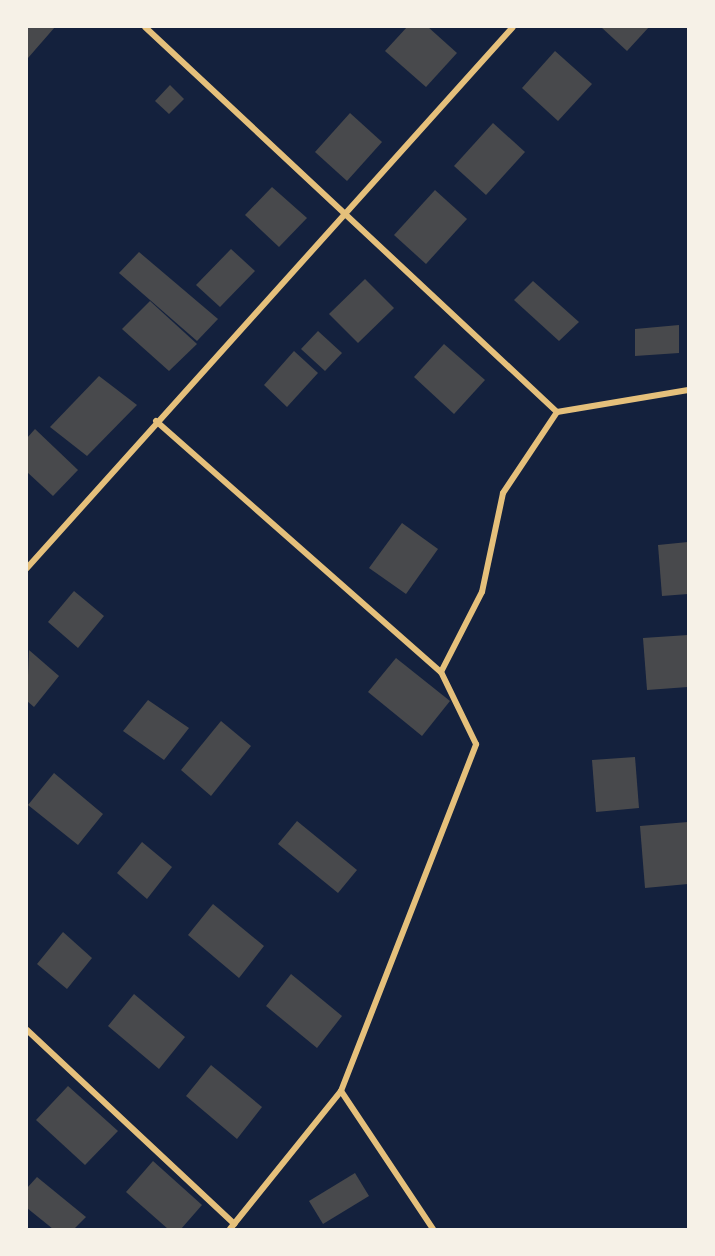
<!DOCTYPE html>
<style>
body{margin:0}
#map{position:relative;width:715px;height:1256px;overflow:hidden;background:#14213d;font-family:"Noto Serif",serif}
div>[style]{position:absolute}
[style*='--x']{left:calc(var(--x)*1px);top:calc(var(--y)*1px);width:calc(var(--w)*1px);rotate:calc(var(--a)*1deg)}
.building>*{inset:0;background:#48494c}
.minor>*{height:6px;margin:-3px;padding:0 3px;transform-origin:3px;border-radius:3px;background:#e5c07b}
span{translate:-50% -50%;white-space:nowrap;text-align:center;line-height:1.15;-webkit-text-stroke:6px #f6f1e7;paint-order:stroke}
.frame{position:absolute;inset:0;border:28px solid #f6f1e7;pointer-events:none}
</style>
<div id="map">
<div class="building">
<i style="clip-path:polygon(27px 27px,55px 27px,28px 58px,27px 57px)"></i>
<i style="clip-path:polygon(407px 27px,428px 27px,457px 53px,426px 87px,385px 51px)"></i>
<i style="clip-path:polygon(601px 27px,649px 27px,627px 51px)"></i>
<i style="clip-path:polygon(555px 51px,592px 84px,558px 121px,522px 88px)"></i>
<i style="clip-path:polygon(170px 85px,184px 99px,169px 114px,155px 101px)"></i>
<i style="clip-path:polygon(350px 113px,382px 142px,347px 181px,315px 152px)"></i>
<i style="clip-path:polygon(493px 123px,525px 152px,486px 195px,454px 166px)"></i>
<i style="clip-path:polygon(272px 187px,307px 218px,279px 247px,245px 215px)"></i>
<i style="clip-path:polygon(435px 190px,467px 219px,426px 264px,394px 235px)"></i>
<i style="clip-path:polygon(231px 249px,255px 271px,220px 307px,196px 285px)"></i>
<i style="clip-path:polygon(139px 252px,218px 319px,197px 341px,119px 273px)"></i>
<i style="clip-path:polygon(365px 279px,394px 308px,358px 343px,329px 314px)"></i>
<i style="clip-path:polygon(533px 281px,579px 322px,559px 341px,514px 300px)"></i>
<i style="clip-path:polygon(150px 301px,197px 344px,169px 371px,122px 329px)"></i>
<i style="clip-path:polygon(679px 325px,679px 353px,635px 356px,635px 329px)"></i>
<i style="clip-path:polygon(318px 331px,342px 353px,325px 371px,301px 349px)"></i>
<i style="clip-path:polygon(444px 344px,485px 380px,454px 414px,414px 377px)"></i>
<i style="clip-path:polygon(294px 351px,318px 373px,287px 407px,264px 385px)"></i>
<i style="clip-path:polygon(99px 376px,137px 405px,87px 456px,50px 427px)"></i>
<i style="clip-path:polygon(35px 429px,78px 470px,53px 496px,27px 472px,27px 438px)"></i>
<i style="clip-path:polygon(402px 523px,438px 549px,406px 594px,369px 568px)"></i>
<i style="clip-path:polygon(688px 542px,688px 594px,662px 596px,658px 545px)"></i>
<i style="clip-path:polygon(74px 591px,104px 616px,78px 648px,48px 622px)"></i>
<i style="clip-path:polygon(688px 635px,688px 687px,647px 690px,643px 638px)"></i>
<i style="clip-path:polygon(29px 650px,59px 676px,34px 707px,27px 701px)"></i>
<i style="clip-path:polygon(396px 658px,450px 701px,422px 736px,368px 692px)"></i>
<i style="clip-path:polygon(148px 700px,189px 728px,164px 760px,123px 731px)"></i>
<i style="clip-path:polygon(221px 721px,251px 746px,211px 796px,181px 770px)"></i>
<i style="clip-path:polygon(635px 757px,639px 808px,596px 812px,592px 760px)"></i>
<i style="clip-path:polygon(54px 773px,103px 814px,78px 845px,28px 805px)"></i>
<i style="clip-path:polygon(297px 821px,357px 870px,338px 893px,278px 844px)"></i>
<i style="clip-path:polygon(688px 822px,688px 884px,645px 888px,640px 826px)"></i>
<i style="clip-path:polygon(142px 842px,172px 867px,147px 899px,117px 873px)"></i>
<i style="clip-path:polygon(213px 904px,264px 946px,239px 978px,188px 935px)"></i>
<i style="clip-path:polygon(63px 932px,92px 958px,67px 989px,37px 964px)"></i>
<i style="clip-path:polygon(291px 974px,342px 1016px,317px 1048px,266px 1006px)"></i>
<i style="clip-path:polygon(134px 994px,185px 1037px,159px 1069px,108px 1026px)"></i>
<i style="clip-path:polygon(211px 1065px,262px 1107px,237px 1139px,186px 1096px)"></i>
<i style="clip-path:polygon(68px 1086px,118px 1131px,85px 1165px,36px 1120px)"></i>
<i style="clip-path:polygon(153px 1161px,202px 1205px,181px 1229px,168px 1229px,126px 1192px)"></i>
<i style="clip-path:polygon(355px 1173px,369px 1196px,323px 1224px,309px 1201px)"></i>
<i style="clip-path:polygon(37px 1177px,86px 1217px,74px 1229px,53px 1229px,27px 1208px,27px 1188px)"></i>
</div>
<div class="minor">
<i style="--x:145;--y:27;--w:564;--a:43.06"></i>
<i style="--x:557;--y:412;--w:133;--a:-9.5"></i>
<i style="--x:156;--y:421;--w:380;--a:41.4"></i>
<i style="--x:27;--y:568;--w:727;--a:-48.07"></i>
<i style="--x:27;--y:1030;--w:284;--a:43.1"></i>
<i style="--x:341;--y:1091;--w:166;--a:56.3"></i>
<i style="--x:230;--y:1229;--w:177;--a:-51.2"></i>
<i style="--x:341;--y:1091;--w:372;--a:-68.7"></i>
<i style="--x:476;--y:744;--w:80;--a:-115.9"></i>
<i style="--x:441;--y:672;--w:90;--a:-62.9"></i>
<i style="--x:482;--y:592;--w:101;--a:-78"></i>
<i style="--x:503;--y:493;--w:97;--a:-56.3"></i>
</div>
<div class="frame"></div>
</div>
